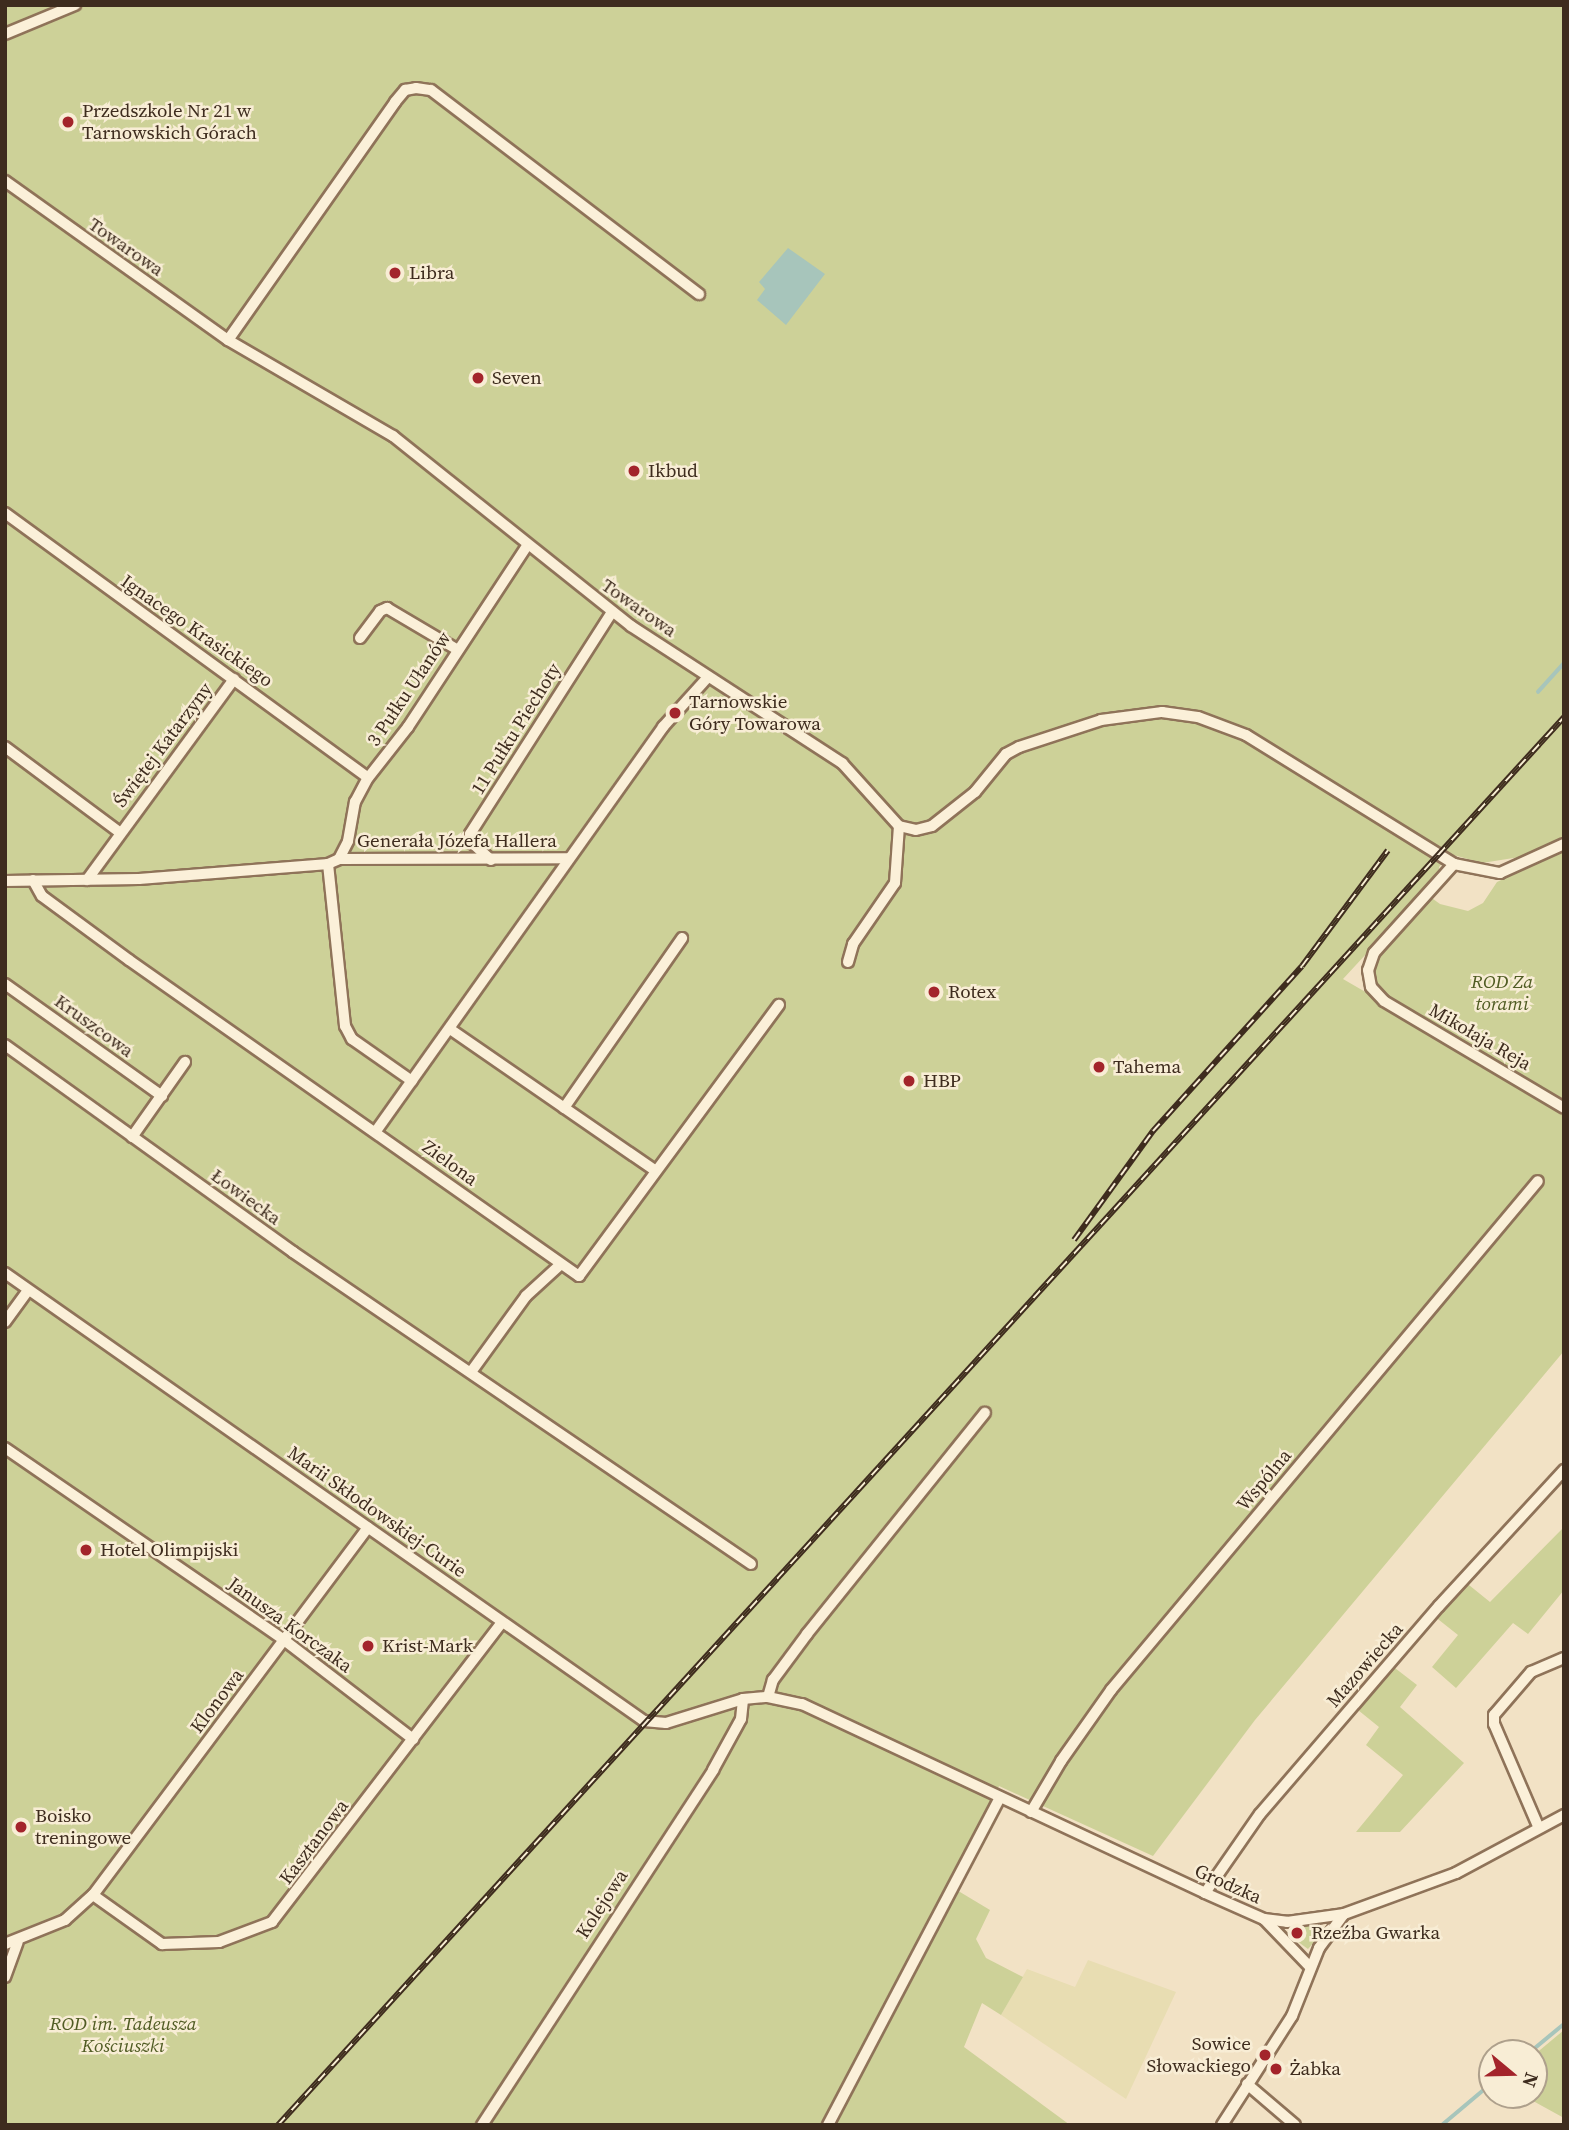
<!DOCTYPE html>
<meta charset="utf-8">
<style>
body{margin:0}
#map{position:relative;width:1569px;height:2130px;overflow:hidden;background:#f2e2c5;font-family:"Source Serif 4",serif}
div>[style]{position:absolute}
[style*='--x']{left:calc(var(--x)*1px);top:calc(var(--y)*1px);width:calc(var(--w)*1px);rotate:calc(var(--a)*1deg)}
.farmland>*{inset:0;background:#e8ddb2}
.green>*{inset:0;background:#cdd198}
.water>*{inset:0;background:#a7c5bb}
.stream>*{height:3.5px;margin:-1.75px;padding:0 1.75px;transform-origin:1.75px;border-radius:1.75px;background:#a7c5bb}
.roads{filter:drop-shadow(2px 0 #8f7359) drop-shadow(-2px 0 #8f7359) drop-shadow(0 2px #8f7359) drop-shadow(0 -2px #8f7359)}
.minor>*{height:10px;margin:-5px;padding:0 5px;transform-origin:5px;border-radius:5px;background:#fbf0d9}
.rail>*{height:6px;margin-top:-3px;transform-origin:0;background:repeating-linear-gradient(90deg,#f8edd5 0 10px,#3e2c1e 0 20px);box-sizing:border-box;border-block:2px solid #3e2c1e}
.dots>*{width:19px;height:19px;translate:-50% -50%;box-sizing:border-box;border:4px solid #f8edd5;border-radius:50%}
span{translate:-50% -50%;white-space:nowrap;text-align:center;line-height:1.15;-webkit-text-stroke:5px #f8edd5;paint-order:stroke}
.poi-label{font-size:19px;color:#3e2c1e}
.left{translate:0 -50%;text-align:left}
.right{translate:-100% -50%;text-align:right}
.street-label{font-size:19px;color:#3e2c1e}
.park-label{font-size:19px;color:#505c23;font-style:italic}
.frame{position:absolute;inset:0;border:7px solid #3e2c1e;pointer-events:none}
.north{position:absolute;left:1478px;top:2039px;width:70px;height:70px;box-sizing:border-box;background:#f8edd5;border:2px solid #aea08c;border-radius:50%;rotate:109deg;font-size:19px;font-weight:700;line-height:28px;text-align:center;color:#3e2c1e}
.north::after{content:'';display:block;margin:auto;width:24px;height:32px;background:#a3242b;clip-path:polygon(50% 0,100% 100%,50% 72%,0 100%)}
</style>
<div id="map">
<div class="farmland">
<i style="clip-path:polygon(1088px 1960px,1176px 1992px,1126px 2099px,1001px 2015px,1027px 1969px,1075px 1987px)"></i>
</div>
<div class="green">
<i style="clip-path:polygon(5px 5px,1564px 5px,1564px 843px,1544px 853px,1482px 863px,1450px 854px,1439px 867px,1440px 874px,1343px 979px,1564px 1107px,1564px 1351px,1255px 1720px,1153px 1856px,999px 1786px,950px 1886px,990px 1910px,976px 1939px,986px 1958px,1023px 1977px,1001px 2015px,982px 2003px,964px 2047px,1070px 2125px,5px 2125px)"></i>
<i style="clip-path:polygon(1564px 851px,1564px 1100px,1389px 1000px,1376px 986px,1373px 970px,1375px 960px,1429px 896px,1440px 904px,1468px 911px,1483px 903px,1497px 882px)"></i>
<i style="clip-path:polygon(1564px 1527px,1564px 1590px,1528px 1634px,1513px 1623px,1456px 1688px,1432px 1667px,1458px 1635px,1434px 1616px,1464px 1581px,1490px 1602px)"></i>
<i style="clip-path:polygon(1391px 1665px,1417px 1685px,1400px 1707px,1464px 1763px,1400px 1832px,1356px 1832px,1403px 1775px,1366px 1745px,1379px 1727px,1358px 1710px)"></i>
<i style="clip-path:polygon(1316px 1924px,1322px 1933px,1308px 1949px,1290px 1936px,1300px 1937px,1302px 1932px,1293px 1927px)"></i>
<i style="clip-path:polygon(1564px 2030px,1564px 2118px,1522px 2095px,1534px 2095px,1534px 2055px)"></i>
</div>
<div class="water">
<i style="clip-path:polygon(788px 248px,825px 274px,786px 325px,757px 300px,765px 289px,759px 282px)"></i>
</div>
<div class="stream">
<i style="--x:1538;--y:692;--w:39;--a:-48"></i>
<i style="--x:1529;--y:2053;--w:45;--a:-39.6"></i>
<i style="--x:1442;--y:2125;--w:65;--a:-40"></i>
</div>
<div class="roads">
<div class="minor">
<i style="--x:5;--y:34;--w:76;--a:-22.5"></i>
<i style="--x:5;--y:181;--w:274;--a:35.5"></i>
<i style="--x:228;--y:340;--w:191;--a:30.2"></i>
<i style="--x:393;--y:436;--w:305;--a:38.6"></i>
<i style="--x:631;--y:626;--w:252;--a:33"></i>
<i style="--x:842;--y:763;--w:85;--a:47.9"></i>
<i style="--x:899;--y:826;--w:17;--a:13"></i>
<i style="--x:916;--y:830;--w:16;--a:-14"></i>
<i style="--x:932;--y:826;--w:55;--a:-38.3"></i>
<i style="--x:975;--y:792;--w:49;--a:-50.8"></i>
<i style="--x:1006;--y:754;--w:15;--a:-28"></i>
<i style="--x:1019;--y:747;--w:86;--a:-18.2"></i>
<i style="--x:1101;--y:720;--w:62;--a:-7.5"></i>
<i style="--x:1162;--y:712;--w:36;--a:8"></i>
<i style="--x:1198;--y:717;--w:51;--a:20.6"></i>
<i style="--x:1246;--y:735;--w:245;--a:31.8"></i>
<i style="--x:1454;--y:864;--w:47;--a:11.1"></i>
<i style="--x:1500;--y:873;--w:70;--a:-24.4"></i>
<i style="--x:228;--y:340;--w:291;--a:-54.9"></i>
<i style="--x:395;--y:102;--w:16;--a:-50"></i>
<i style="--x:405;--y:90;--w:11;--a:-10"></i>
<i style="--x:416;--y:88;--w:15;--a:8"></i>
<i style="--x:431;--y:90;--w:337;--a:37.3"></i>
<i style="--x:5;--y:513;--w:449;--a:36.1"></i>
<i style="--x:360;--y:638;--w:34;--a:-53"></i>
<i style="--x:380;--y:611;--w:8;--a:-23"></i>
<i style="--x:387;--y:608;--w:82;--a:30.6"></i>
<i style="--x:5;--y:747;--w:142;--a:36.7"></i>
<i style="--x:339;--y:859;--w:20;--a:-63"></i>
<i style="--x:348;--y:841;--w:40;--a:-80"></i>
<i style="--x:355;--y:802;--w:27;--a:-62"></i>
<i style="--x:368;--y:778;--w:65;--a:-51.9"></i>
<i style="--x:408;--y:727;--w:217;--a:-56.7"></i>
<i style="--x:491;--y:860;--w:25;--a:-138"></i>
<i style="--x:472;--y:843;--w:9;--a:-103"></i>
<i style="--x:470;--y:834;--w:264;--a:-57.4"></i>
<i style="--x:328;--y:864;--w:163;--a:84"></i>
<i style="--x:345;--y:1026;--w:15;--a:62"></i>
<i style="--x:352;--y:1039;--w:73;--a:35"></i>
<i style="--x:1454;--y:864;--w:120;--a:132"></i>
<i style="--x:1374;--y:953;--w:18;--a:109"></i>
<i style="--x:1368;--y:970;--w:17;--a:80"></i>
<i style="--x:1371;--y:987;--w:19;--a:47"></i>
<i style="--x:1384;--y:1001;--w:209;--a:30.7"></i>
<i style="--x:33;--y:880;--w:18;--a:61"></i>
<i style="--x:42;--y:896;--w:108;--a:36.3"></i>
<i style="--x:129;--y:960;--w:550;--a:35.08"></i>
<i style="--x:579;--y:1276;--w:337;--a:-53.6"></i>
<i style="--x:87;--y:880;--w:249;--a:-53.8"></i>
<i style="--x:5;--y:881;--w:134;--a:-0.9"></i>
<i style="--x:139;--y:879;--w:190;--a:-4.5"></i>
<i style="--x:328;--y:864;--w:12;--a:-24"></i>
<i style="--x:339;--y:859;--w:230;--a:-0.2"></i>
<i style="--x:848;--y:962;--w:19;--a:-74"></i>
<i style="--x:853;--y:944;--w:74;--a:-55.5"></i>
<i style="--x:895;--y:883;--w:57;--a:-86"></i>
<i style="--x:5;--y:984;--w:193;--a:35.5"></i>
<i style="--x:450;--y:1029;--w:250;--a:34.6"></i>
<i style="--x:5;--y:1045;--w:355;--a:35.7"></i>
<i style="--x:293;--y:1252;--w:554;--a:34.26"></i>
<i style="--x:564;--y:1108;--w:207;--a:-55.2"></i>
<i style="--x:376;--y:1131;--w:496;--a:-54.6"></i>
<i style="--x:663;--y:727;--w:67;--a:-48"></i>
<i style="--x:132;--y:1137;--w:92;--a:-54.8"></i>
<i style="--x:5;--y:1273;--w:780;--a:35.03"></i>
<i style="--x:644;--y:1721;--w:22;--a:5"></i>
<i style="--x:666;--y:1723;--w:81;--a:-17.3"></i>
<i style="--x:743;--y:1699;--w:25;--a:-5"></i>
<i style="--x:768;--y:1697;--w:35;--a:12"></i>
<i style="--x:802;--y:1704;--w:445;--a:25.1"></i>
<i style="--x:1205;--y:1893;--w:64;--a:23.8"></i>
<i style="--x:1264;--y:1919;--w:23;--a:7"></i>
<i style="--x:1287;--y:1922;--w:58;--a:-8"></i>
<i style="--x:1344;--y:1914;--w:119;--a:-20.1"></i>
<i style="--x:1456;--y:1873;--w:123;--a:-28.2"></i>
<i style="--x:5;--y:1322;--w:39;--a:-54"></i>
<i style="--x:471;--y:1372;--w:94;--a:-54.1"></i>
<i style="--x:526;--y:1296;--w:47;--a:-42.4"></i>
<i style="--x:5;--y:1448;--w:339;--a:34.5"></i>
<i style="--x:284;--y:1640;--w:163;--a:37.5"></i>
<i style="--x:768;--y:1697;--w:18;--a:-74"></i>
<i style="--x:773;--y:1680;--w:57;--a:-53.5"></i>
<i style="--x:807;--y:1634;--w:284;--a:-51.2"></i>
<i style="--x:1031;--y:1812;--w:59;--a:-59.5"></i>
<i style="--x:1061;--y:1761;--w:87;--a:-54.8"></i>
<i style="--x:1111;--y:1690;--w:664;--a:-50.01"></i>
<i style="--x:1538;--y:1826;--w:111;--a:-113.3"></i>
<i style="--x:1494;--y:1724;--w:9;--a:-90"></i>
<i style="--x:1494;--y:1715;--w:57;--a:-49.3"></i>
<i style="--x:1531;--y:1672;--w:36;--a:-23"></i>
<i style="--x:1205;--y:1893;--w:96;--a:-55.2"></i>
<i style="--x:1260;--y:1814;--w:274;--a:-49.3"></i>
<i style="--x:1439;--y:1606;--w:185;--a:-47.4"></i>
<i style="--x:93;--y:1895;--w:85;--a:35.4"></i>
<i style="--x:162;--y:1944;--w:57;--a:-2"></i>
<i style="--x:219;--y:1942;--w:57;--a:-20.7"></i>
<i style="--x:272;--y:1922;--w:378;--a:-52.5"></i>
<i style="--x:1264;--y:1919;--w:66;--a:46.2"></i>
<i style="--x:5;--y:1944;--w:65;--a:-21.8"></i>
<i style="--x:65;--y:1920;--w:38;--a:-42"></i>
<i style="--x:93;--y:1895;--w:459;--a:-53.2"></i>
<i style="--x:5;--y:1977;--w:37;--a:-70"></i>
<i style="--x:1247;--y:2084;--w:63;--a:40.5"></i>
<i style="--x:482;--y:2125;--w:424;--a:-56.9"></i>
<i style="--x:713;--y:1770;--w:58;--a:-61.2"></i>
<i style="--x:741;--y:1719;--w:20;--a:-84"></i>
<i style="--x:828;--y:2125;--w:370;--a:-62.3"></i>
<i style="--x:1222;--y:2125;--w:130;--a:-57.3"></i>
<i style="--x:1292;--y:2016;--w:73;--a:-68.3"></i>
<i style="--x:1319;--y:1948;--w:42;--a:-53.7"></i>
</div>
</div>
<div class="rail">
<i style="--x:1074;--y:1240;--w:135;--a:-54.1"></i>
<i style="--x:1153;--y:1131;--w:222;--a:-47.9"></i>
<i style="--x:1302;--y:966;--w:144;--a:-53.4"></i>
<i style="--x:278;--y:2125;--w:1907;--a:-47.59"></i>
</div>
<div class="dots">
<i style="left:68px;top:122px;background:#a3242b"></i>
<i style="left:395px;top:273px;background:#a3242b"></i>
<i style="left:478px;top:378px;background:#a3242b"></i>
<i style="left:634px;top:471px;background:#a3242b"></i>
<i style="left:675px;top:713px;background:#a3242b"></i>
<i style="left:934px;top:992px;background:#a3242b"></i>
<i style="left:1099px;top:1067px;background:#a3242b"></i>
<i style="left:909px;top:1081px;background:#a3242b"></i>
<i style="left:86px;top:1550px;background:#a3242b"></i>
<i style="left:368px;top:1646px;background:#a3242b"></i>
<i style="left:21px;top:1827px;background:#a3242b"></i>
<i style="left:1297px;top:1933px;background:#a3242b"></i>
<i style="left:1265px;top:2055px;background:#a3242b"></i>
<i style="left:1276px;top:2069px;background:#a3242b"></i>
</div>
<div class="poi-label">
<span class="left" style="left:82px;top:122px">Przedszkole Nr 21 w<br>Tarnowskich Górach</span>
<span class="left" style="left:409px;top:273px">Libra</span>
<span class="left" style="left:492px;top:378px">Seven</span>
<span class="left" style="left:648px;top:471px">Ikbud</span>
<span class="left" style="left:689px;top:713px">Tarnowskie<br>Góry Towarowa</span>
<span class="left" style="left:948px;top:992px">Rotex</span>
<span class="left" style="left:1113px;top:1067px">Tahema</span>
<span class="left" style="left:923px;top:1081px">HBP</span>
<span class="left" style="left:100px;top:1550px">Hotel Olimpijski</span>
<span class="left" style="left:382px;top:1646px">Krist-Mark</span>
<span class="left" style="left:35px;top:1827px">Boisko<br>treningowe</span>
<span class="left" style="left:1311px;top:1933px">Rzeźba Gwarka</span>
<span class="right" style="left:1251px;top:2055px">Sowice<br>Słowackiego</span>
<span class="left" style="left:1290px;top:2069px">Żabka</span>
</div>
<div class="street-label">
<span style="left:126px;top:247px;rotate:35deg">Towarowa</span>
<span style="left:639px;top:608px;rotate:35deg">Towarowa</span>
<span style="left:197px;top:631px;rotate:35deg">Ignacego Krasickiego</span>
<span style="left:409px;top:689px;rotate:-56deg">3 Pułku Ułanów</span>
<span style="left:516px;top:729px;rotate:-58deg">11 Pułku Piechoty</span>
<span style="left:163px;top:745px;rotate:-53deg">Świętej Katarzyny</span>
<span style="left:457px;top:841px">Generała Józefa Hallera</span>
<span style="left:94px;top:1026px;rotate:36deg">Kruszcowa</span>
<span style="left:1480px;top:1037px;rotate:30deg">Mikołaja Reja</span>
<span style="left:450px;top:1163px;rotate:36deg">Zielona</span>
<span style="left:246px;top:1197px;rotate:36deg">Łowiecka</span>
<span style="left:1264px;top:1480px;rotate:-50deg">Wspólna</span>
<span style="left:377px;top:1512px;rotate:35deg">Marii Skłodowskiej-Curie</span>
<span style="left:290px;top:1625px;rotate:36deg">Janusza Korczaka</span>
<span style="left:1365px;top:1665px;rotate:-49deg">Mazowiecka</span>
<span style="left:217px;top:1701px;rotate:-53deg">Klonowa</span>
<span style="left:314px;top:1842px;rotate:-53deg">Kasztanowa</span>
<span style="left:1228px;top:1884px;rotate:24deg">Grodzka</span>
<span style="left:602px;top:1904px;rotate:-57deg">Kolejowa</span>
</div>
<div class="park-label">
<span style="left:1502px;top:993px">ROD Za<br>torami</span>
<span style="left:123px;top:2035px">ROD im. Tadeusza<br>Kościuszki</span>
</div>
<div class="frame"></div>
<div class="north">N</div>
</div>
